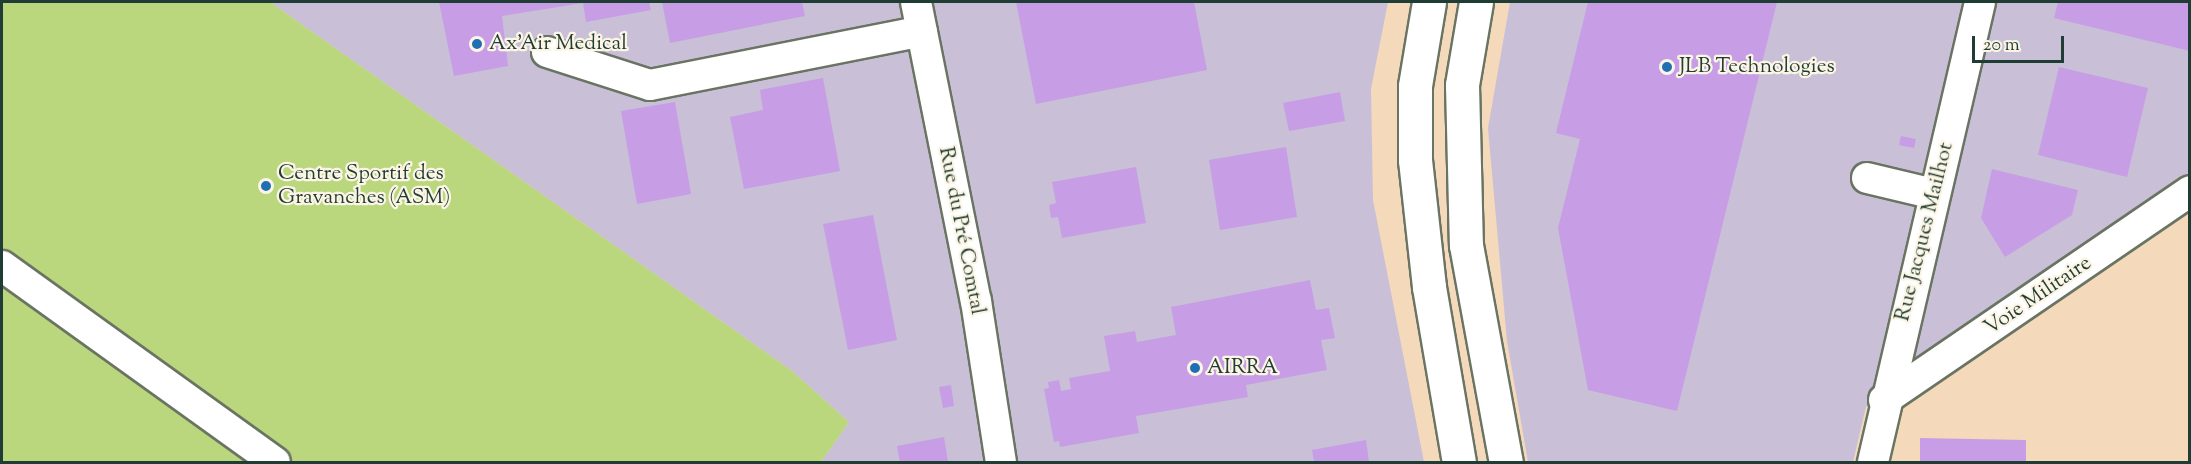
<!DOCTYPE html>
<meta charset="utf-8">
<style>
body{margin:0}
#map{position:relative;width:2191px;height:464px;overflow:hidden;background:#f4d9bb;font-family:"Sorts Mill Goudy",serif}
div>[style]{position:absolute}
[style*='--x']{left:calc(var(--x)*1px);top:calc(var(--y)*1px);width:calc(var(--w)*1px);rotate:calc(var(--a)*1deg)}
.industrial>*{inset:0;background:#c9bfd7}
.green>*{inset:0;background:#bad77d}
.building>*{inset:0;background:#c79ee5}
.roads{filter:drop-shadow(2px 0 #6a7463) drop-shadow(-2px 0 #6a7463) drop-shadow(0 2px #6a7463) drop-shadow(0 -2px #6a7463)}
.minor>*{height:30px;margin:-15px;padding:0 15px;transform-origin:15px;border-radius:15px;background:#fff}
.major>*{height:33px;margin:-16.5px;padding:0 16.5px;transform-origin:16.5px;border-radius:16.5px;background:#fff}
.dots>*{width:16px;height:16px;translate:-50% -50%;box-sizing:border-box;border:3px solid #fcf5e5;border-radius:50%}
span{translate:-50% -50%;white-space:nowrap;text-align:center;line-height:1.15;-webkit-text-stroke:4.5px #fcf5e5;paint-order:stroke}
.poi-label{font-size:21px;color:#1f3d34}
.left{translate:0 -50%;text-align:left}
.street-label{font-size:21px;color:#1f3d34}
.frame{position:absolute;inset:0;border:3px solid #1f3d34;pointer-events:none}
.scale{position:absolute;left:1972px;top:36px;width:92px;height:27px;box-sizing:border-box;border:3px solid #1f3d34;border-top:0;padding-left:8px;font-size:18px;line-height:21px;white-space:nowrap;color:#1f3d34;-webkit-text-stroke:4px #fcf5e5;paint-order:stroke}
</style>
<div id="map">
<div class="industrial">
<i style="clip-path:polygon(270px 2px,1388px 2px,1371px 89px,1373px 200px,1424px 462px,821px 462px,849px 422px,792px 371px)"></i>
<i style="clip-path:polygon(1510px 2px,2189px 2px,2189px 173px,1913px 363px,1866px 407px,1853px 462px,1528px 462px,1507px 341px,1488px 128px)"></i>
</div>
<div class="green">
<i style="clip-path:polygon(2px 2px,270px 2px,792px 371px,849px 422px,821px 462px,2px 462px)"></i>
</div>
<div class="building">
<i style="clip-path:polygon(439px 2px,649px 2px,651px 10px,586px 22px,583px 3px,502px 16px,508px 66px,454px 76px)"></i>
<i style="clip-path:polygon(662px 2px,802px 2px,805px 16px,670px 43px)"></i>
<i style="clip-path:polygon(1016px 2px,1194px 2px,1207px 70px,1036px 104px)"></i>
<i style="clip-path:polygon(1588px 2px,1777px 2px,1677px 411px,1588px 390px,1558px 228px,1580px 139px,1556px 133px)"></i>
<i style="clip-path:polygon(2058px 2px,2190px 2px,2190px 51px,2054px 18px)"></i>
<i style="clip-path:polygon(2059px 67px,2148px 88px,2127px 177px,2038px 155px)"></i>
<i style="clip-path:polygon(823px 78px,840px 171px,744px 189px,730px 117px,763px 110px,760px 90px)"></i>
<i style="clip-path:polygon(1340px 92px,1345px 121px,1289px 131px,1283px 103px)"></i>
<i style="clip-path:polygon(675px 102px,691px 194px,637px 204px,621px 111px)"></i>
<i style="clip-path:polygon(1901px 136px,1916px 139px,1914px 148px,1899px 145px)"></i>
<i style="clip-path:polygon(1286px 147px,1297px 217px,1220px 230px,1209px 160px)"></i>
<i style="clip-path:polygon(1136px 167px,1146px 223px,1062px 238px,1058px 217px,1051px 218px,1049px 205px,1056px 203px,1052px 182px)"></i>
<i style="clip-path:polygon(1992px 169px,2078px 190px,2072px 215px,2005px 257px,1981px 218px)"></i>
<i style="clip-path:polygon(873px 215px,897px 340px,848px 350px,823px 224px)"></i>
<i style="clip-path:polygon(1310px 280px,1316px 310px,1329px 308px,1335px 338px,1321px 340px,1327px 370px,1246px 385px,1248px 397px,1136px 416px,1139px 433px,1060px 447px,1059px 441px,1054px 442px,1044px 389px,1049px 388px,1048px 382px,1059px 380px,1061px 391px,1071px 389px,1069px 378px,1110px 371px,1104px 336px,1135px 331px,1137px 342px,1176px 335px,1171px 307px)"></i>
<i style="clip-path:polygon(951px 385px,954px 406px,943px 408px,939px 387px)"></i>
<i style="clip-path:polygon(944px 437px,948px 462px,900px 462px,897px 446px)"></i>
<i style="clip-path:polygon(1920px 438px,2026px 440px,2026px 462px,1920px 462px)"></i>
<i style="clip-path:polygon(1366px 440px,1369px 462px,1314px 462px,1312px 450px)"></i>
</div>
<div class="roads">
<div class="minor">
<i style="--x:916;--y:2;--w:305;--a:78.7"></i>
<i style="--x:976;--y:301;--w:163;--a:81.2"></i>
<i style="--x:547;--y:52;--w:108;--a:17.8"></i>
<i style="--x:650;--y:85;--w:277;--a:-11.2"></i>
<i style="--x:1867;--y:178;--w:69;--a:13.4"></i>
<i style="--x:2;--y:266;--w:336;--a:35.7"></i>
<i style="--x:1884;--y:400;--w:371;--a:-34.3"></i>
<i style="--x:1873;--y:462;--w:472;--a:-76.9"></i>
</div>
<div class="major">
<i style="--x:1429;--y:2;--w:85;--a:99.5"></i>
<i style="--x:1415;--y:86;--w:74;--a:90"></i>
<i style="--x:1415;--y:160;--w:128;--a:83.7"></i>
<i style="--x:1429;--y:287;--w:178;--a:80.3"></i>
<i style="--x:1476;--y:2;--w:84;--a:99.6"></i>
<i style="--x:1462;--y:85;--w:160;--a:88.6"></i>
<i style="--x:1466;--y:245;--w:221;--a:79.6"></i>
</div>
</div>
<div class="dots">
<i style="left:477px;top:44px;background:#1f6fb2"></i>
<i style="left:1667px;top:67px;background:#1f6fb2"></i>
<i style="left:266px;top:186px;background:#1f6fb2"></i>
<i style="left:1195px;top:368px;background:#1f6fb2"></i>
</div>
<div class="poi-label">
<span class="left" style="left:489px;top:44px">Ax'Air Medical</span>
<span class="left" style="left:1679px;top:67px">JLB Technologies</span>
<span class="left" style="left:278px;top:186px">Centre Sportif des<br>Gravanches (ASM)</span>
<span class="left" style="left:1207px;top:368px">AIRRA</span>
</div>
<div class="street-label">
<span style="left:961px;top:231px;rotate:79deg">Rue du Pré Comtal</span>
<span style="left:1925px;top:232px;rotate:-76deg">Rue Jacques Mailhot</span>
<span style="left:2038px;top:296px;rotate:-34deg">Voie Militaire</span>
</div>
<div class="frame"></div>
<div class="scale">20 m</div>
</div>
